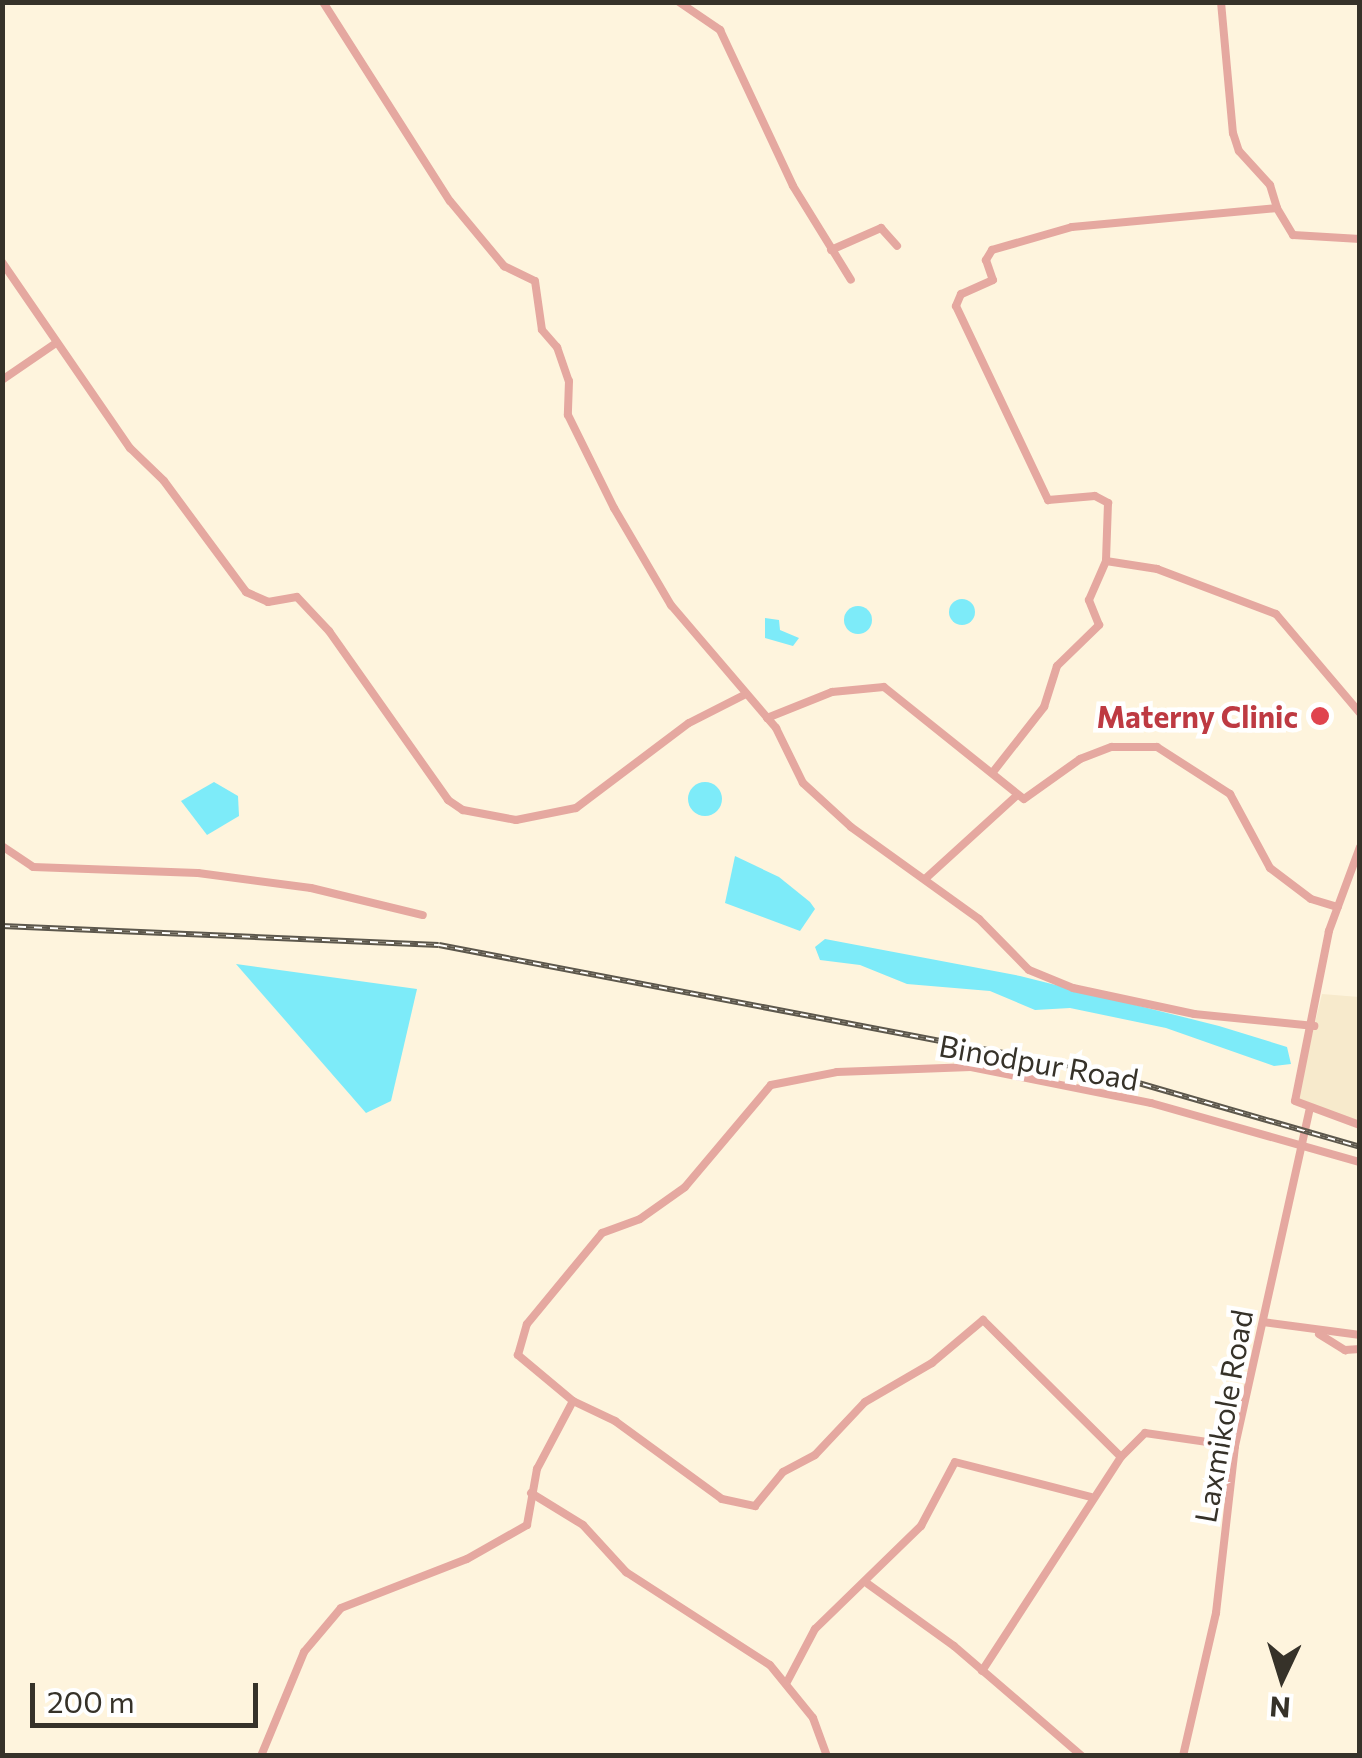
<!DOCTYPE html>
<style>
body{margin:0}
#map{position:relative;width:1362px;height:1758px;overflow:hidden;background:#fef4dd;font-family:Commissioner,sans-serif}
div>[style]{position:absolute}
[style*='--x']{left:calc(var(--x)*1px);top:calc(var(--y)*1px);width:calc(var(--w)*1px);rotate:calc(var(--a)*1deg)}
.built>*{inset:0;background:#f7eacc}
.water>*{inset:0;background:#7debf9}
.round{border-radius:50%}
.minor>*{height:8px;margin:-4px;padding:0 4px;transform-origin:4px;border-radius:4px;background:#e5a8a0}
.rail>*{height:6px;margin-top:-3px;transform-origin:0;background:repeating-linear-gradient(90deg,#fff 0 8px,#5c574c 0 16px);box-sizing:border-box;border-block:2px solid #5c574c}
.dots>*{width:28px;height:28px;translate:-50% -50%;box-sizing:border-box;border:5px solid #fff;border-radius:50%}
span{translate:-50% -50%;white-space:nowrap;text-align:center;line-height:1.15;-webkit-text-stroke:9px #fff;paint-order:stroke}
.health-label{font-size:30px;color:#be3a42;font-weight:700}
.right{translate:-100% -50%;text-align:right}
.street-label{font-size:30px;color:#363229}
.frame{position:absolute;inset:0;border:5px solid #363229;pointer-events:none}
.north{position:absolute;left:1232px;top:1628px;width:100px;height:100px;-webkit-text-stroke:8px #fff;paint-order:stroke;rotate:184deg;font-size:28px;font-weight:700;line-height:40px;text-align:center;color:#363229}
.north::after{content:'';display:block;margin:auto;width:35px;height:45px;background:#363229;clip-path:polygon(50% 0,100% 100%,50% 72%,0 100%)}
.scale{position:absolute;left:30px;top:1683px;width:228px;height:45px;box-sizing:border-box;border:5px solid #363229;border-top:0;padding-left:12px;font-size:30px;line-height:35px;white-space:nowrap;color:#363229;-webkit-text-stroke:8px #fff;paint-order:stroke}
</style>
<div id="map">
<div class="built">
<i style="clip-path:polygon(1322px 994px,1359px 997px,1359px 1122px,1296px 1100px)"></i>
</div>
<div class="water">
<i class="round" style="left:949px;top:599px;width:26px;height:26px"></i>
<i class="round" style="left:844px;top:606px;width:28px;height:28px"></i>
<i style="clip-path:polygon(765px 618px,779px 620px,780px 630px,799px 638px,793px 646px,765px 638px)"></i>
<i class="round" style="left:688px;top:782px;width:34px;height:34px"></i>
<i style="clip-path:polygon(214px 782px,238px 796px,239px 816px,207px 835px,181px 801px)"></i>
<i style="clip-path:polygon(735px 856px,779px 877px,810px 902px,815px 909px,800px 931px,725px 903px)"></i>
<i style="clip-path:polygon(825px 939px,1020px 976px,1219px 1026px,1287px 1047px,1291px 1064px,1274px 1066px,1166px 1028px,1070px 1008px,1035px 1010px,990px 991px,907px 984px,860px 965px,820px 960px,815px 947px)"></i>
<i style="clip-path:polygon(236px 964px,417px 989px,391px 1101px,366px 1113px)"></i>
</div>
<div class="minor">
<i style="--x:323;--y:2;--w:236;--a:57.5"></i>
<i style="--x:450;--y:201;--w:85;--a:50.3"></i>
<i style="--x:504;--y:266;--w:34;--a:26"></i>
<i style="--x:535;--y:281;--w:49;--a:81.9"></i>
<i style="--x:542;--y:330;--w:23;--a:49"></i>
<i style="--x:557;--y:347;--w:36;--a:71"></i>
<i style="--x:569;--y:381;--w:34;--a:92"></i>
<i style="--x:568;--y:415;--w:104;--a:63.7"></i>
<i style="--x:614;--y:508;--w:113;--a:59.6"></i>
<i style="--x:671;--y:605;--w:162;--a:49.5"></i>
<i style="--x:776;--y:728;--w:61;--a:63.9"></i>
<i style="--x:803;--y:783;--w:65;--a:42.5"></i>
<i style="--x:851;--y:827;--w:158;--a:35.7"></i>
<i style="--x:979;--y:919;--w:71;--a:45.6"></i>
<i style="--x:1029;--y:970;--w:48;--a:22.2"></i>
<i style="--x:1073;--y:988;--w:124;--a:12.1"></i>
<i style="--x:1194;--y:1014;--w:121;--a:5.7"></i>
<i style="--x:679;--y:2;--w:50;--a:34.3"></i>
<i style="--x:720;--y:30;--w:172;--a:64.9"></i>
<i style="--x:793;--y:186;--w:110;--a:58.3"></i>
<i style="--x:1221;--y:2;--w:132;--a:84.8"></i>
<i style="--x:1233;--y:133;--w:19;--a:72"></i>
<i style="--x:1239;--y:151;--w:46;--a:47.6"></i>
<i style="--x:1270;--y:185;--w:24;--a:73"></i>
<i style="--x:1360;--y:239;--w:67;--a:-176.6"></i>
<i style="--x:1293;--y:235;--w:31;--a:-121"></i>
<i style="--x:1277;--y:208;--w:206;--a:174.7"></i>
<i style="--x:1072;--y:227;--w:83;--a:164"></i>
<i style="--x:992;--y:250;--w:12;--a:121"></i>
<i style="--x:986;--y:260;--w:21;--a:71"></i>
<i style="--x:993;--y:280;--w:35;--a:156"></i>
<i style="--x:961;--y:294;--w:13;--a:113"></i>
<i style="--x:956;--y:306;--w:215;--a:64.6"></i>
<i style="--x:1048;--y:500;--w:47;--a:-4.9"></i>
<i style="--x:1095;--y:496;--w:15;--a:28"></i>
<i style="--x:1108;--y:503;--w:58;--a:92"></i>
<i style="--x:1106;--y:561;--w:52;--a:8.9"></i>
<i style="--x:1157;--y:569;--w:127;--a:20.7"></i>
<i style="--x:1276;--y:614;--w:130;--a:49.7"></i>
<i style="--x:831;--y:250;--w:55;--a:-23.7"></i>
<i style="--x:881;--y:228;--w:24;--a:48"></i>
<i style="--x:2;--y:262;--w:226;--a:55.5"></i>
<i style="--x:130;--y:448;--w:47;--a:44.1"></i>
<i style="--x:164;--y:481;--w:138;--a:53.5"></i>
<i style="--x:246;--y:592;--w:24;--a:24"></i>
<i style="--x:268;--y:602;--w:29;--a:-10"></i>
<i style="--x:297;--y:597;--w:47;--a:46.7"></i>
<i style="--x:329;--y:631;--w:207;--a:54.8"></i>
<i style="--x:448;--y:800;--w:18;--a:34"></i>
<i style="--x:463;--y:810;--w:54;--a:10.7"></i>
<i style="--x:516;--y:820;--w:61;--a:-11.3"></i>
<i style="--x:576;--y:808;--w:141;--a:-37"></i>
<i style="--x:689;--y:723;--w:64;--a:-27"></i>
<i style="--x:2;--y:380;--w:65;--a:-34.4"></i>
<i style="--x:767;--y:718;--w:70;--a:-21.8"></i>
<i style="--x:832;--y:692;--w:52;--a:-5.5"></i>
<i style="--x:884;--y:687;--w:179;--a:38.7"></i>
<i style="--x:1024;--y:799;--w:69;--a:-35.5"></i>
<i style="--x:1080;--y:759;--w:34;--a:-21"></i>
<i style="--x:1112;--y:747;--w:45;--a:0"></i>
<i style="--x:1157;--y:747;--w:87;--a:32.8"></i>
<i style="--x:1230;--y:794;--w:84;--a:61.6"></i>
<i style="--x:1270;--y:868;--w:51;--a:37.1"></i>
<i style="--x:1311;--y:899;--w:28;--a:17"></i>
<i style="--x:993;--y:772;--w:83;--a:-51.9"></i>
<i style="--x:1044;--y:707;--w:43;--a:-72.4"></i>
<i style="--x:1057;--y:666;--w:59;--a:-44.3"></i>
<i style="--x:1099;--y:625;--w:27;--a:-112"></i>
<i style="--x:1089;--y:600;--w:43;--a:-66.4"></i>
<i style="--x:2;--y:846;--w:37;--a:34"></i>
<i style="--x:33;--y:867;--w:165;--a:2.1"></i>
<i style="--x:198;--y:873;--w:114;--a:7.6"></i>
<i style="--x:311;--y:888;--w:115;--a:13.6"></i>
<i style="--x:1360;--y:847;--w:90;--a:110.3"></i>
<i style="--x:1329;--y:931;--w:173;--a:101.3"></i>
<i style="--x:1295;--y:1101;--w:69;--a:20.3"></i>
<i style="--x:925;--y:879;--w:122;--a:-42.3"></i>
<i style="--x:1263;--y:1322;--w:98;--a:7.6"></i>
<i style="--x:1319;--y:1334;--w:31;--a:32"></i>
<i style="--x:1345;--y:1350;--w:15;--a:-4"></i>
<i style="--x:573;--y:1401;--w:47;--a:25.5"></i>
<i style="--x:615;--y:1421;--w:132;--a:36.1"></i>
<i style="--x:722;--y:1499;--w:34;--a:12"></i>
<i style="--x:755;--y:1506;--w:44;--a:-50.5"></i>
<i style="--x:783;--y:1472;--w:36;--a:-28"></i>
<i style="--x:815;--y:1455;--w:73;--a:-46.7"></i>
<i style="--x:865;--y:1402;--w:78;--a:-30.2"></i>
<i style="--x:932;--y:1363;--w:67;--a:-40.1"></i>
<i style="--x:983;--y:1320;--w:194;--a:44.8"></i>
<i style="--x:1121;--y:1457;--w:34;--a:-45"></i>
<i style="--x:1145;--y:1433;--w:91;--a:8.2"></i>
<i style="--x:531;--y:1493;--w:61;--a:31.6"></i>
<i style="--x:583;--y:1525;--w:64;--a:47.5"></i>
<i style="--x:626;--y:1572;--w:171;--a:32.9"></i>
<i style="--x:770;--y:1665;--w:68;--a:50.9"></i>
<i style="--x:813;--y:1718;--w:40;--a:69.8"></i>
<i style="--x:868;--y:1584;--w:106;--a:35.8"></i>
<i style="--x:954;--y:1646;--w:169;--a:40.7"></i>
<i style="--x:982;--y:1671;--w:255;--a:-57"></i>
<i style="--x:787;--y:1682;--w:60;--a:-62.2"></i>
<i style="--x:815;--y:1629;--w:148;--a:-44.2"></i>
<i style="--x:921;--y:1526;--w:72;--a:-62"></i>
<i style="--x:955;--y:1462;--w:140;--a:14.4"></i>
<i style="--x:261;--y:1756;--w:113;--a:-67.5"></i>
<i style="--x:304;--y:1652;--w:57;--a:-49.9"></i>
<i style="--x:341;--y:1608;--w:135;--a:-21.3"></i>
<i style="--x:467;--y:1559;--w:69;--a:-29.5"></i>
<i style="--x:527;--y:1525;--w:57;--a:-79.9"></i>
<i style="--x:537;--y:1469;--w:77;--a:-62.1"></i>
<i style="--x:573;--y:1401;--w:72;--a:-140.1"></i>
<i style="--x:518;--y:1355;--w:32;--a:-74"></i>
<i style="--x:527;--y:1324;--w:118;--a:-50.5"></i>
<i style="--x:602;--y:1233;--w:40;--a:-20.2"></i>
<i style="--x:640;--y:1219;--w:55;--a:-35.4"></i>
<i style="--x:685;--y:1187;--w:133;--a:-49.9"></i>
<i style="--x:771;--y:1085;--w:67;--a:-11.1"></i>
<i style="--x:837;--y:1072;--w:134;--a:-2.1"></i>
<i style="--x:971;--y:1067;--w:184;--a:11.3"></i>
<i style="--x:1151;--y:1103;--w:217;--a:15.8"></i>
<i style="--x:1183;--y:1756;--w:147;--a:-77"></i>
<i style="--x:1216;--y:1613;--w:168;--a:-83.5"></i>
<i style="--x:1235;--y:1446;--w:346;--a:-77.5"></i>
</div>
<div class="rail">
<i style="--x:2;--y:926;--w:437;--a:2.5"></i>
<i style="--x:439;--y:945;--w:670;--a:10.84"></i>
<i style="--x:1097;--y:1071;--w:274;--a:16.1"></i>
</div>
<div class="dots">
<i style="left:1320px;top:716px;background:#e0444e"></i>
</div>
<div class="health-label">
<span class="right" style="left:1298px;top:716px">Materny Clinic</span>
</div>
<div class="street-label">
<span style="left:1039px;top:1062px;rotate:10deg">Binodpur Road</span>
<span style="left:1223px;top:1416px;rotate:-80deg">Laxmikole Road</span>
</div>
<div class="frame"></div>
<div class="north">N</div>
<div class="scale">200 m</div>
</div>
